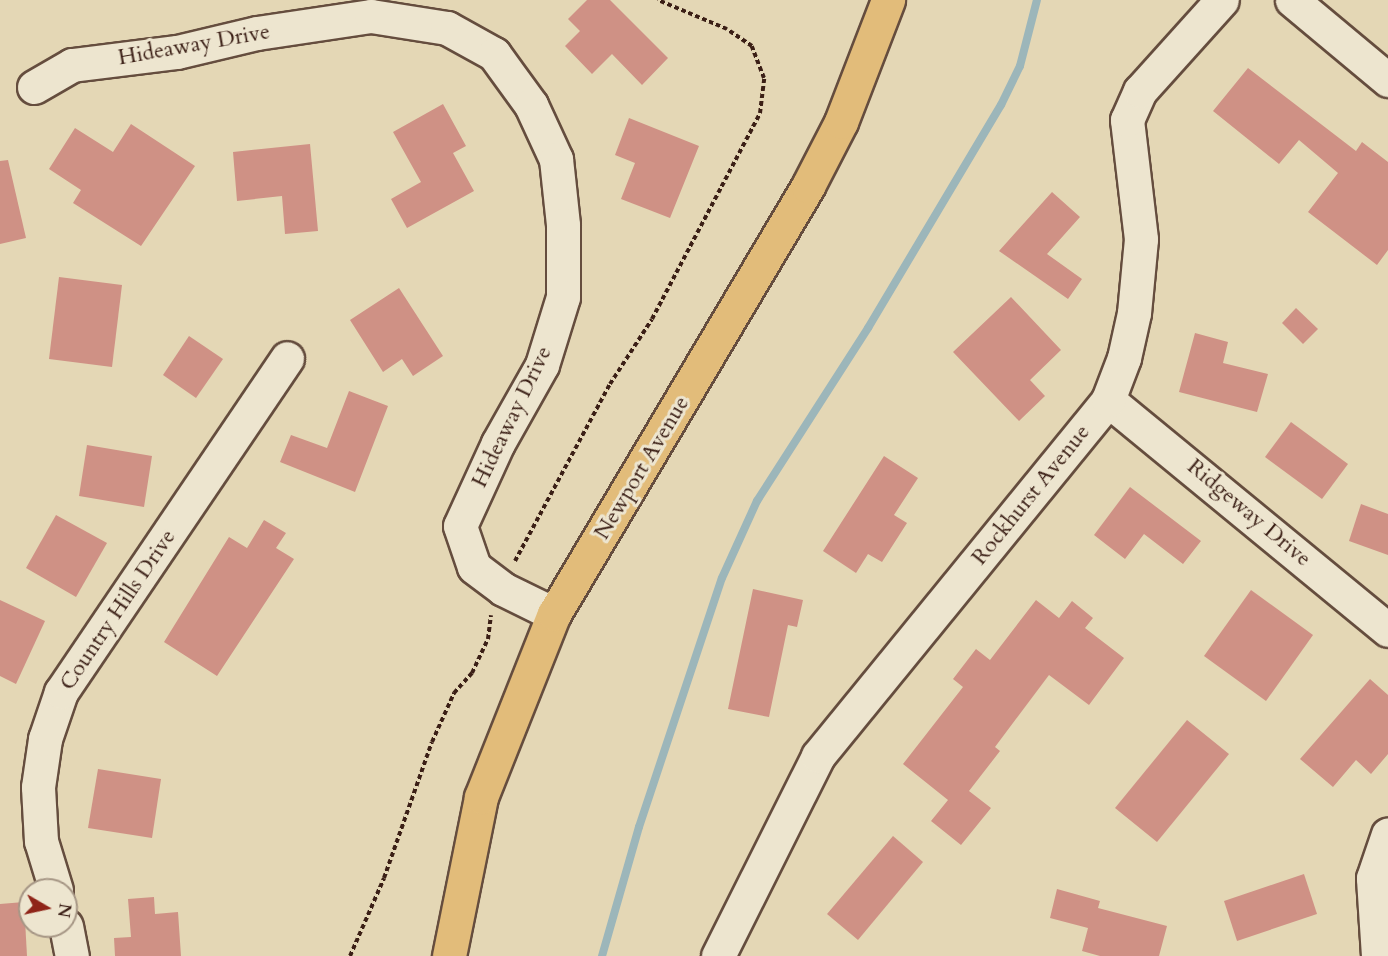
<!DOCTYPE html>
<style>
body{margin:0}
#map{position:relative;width:1388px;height:956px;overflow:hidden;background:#e4d7b5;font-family:Cardo,serif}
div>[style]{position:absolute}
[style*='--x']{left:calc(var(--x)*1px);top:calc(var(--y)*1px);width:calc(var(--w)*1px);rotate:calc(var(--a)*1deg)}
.stream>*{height:8px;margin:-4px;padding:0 4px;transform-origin:4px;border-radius:4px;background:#9cb6ba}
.building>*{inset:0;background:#cf9185}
.path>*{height:4px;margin-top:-2px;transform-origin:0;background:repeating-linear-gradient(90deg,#3b1f16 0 4.5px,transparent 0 7.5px)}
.roads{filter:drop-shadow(2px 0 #654d3e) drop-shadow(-2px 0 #654d3e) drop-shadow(0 2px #654d3e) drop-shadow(0 -2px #654d3e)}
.minor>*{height:33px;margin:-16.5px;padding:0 16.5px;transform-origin:16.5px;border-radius:16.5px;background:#ede5cf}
.major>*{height:33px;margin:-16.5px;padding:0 16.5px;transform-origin:16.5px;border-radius:16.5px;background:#e2bc7a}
span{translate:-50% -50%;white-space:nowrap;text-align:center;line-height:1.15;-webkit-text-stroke:6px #ede5cf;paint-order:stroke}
.street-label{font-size:22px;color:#3b1f16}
.north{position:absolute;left:18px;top:878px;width:60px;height:60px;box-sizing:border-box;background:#ede5cf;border:2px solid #a69685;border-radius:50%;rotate:99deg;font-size:16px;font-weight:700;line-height:24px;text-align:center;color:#3b1f16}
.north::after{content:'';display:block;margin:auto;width:21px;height:27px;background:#8f2418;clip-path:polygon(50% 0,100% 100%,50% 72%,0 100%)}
</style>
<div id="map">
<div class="stream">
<i style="--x:602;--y:956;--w:134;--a:-74"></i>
<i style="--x:639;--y:827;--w:262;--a:-71.6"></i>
<i style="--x:722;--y:578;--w:85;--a:-65.6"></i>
<i style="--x:757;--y:501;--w:206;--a:-57.3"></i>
<i style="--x:868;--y:328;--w:260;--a:-59.2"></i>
<i style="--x:1001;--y:105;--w:43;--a:-64"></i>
<i style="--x:1020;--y:66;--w:68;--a:-75.6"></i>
</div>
<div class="building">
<i style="clip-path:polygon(587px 0,610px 0,668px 58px,642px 85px,612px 54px,592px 74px,565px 46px,580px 31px,568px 19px)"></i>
<i style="clip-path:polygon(1248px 68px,1356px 151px,1362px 142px,1388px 162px,1388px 250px,1377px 265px,1308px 212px,1338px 173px,1299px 140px,1279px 164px,1213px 111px)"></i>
<i style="clip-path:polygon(443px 104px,466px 146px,453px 153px,474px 191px,407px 228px,391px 199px,421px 182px,393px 132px)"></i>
<i style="clip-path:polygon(629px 118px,699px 146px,670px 218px,621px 199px,635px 163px,615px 155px)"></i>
<i style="clip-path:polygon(131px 124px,195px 166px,141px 246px,73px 203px,81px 190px,49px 169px,75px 128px,113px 152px)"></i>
<i style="clip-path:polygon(310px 144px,318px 231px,285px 234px,282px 196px,237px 201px,233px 152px)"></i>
<i style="clip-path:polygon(8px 160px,26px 238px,0 244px,0 161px)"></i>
<i style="clip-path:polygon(1052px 192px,1080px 217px,1047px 254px,1082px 279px,1068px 299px,999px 251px)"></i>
<i style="clip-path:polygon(59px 277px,122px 285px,112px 367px,49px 359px)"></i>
<i style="clip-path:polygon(399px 288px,443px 356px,413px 376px,402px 359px,383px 372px,350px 320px)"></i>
<i style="clip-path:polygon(1011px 297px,1061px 350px,1030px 380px,1045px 396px,1019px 421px,953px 352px)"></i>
<i style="clip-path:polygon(1296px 308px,1318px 329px,1303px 344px,1282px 323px)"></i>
<i style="clip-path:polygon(1195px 333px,1228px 342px,1223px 363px,1268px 374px,1257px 412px,1179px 392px)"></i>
<i style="clip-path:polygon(189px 336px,223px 359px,196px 398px,163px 375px)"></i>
<i style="clip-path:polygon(349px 391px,388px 406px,355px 492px,280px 462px,291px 435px,327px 448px)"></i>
<i style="clip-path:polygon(1291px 422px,1348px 464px,1322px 499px,1265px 457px)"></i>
<i style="clip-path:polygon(87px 445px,152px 456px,144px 507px,79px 496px)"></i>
<i style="clip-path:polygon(884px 456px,918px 478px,894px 515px,907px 523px,882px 562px,868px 554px,856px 573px,823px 551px)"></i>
<i style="clip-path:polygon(1130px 487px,1201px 541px,1183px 564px,1144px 534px,1125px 559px,1094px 535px)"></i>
<i style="clip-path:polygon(1361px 504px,1388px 514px,1388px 555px,1349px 541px)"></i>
<i style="clip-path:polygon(56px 515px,107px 543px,76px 597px,26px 568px)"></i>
<i style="clip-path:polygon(264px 520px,286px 533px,276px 548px,294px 559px,217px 676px,164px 642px,229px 537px,247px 548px)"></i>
<i style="clip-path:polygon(753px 589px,803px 600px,797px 627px,788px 625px,769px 717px,728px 709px)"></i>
<i style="clip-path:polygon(1251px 590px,1313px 635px,1266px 701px,1204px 656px)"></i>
<i style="clip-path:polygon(0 600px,45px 621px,16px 684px,0 676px)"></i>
<i style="clip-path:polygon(1036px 600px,1059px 618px,1072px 601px,1093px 618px,1085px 628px,1124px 658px,1089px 705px,1049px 675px,995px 747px,1000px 751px,969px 791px,991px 808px,961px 845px,931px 821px,948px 800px,903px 764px,963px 687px,953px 679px,976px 649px,990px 660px)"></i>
<i style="clip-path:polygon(1370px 679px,1388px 695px,1388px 754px,1371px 774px,1356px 760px,1333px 787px,1300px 759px)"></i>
<i style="clip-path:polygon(1187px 720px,1229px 754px,1157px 842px,1115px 808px)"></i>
<i style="clip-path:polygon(98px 769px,161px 779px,152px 838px,88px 828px)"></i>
<i style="clip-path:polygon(893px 836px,923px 862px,858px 940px,827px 914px)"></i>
<i style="clip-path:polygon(1304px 874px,1317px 914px,1237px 941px,1224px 901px)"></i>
<i style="clip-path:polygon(1057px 889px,1100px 901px,1098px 908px,1167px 926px,1159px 956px,1100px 956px,1082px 951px,1088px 928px,1050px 918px)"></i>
<i style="clip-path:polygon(154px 897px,155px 914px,178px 912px,181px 956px,115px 956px,114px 938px,131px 937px,128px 899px)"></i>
<i style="clip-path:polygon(24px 902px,27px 956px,0 956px,0 904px)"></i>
</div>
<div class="path">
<i style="--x:515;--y:561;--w:201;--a:-61.8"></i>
<i style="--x:610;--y:384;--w:77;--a:-57.1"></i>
<i style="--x:652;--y:319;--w:233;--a:-62.3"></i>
<i style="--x:760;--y:113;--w:35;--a:-83"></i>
<i style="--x:764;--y:78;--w:34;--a:-111"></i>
<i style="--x:752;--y:46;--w:30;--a:-146"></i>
<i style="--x:727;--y:29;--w:75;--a:-157.2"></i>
<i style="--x:350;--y:956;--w:85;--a:-66.4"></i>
<i style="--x:384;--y:878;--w:144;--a:-70.6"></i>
<i style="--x:432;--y:742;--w:54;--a:-65.8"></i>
<i style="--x:454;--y:693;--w:27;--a:-48"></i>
<i style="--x:472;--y:673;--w:38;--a:-65"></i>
<i style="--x:488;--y:639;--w:24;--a:-83"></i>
</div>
<div class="roads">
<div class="minor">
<i style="--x:1292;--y:0;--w:125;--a:39.8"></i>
<i style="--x:34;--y:87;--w:44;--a:-30.1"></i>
<i style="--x:72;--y:65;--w:106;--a:-7.1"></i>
<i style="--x:177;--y:52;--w:82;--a:-13.4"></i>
<i style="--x:257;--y:33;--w:115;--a:-8.5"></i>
<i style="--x:371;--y:16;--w:77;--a:9"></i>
<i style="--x:447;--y:28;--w:54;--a:29"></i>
<i style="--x:494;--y:54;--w:63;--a:54"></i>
<i style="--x:531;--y:105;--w:60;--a:65.2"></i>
<i style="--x:556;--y:159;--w:66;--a:83.9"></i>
<i style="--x:563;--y:225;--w:72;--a:90"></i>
<i style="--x:563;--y:297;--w:71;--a:107.2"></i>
<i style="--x:542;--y:365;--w:90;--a:119.4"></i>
<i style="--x:498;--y:443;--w:91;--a:114.6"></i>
<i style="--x:460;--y:526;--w:43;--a:71.1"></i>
<i style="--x:474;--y:567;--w:36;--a:37"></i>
<i style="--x:503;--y:589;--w:57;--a:26.1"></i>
<i style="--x:1108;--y:400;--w:362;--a:39.4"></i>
<i style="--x:56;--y:890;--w:51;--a:-107"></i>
<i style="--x:41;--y:841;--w:54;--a:-93.2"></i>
<i style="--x:38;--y:787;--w:49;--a:-81.7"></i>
<i style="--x:45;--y:739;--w:50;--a:-71.2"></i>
<i style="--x:61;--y:692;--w:403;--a:-55.9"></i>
<i style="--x:66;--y:926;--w:31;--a:79"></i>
<i style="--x:718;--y:956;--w:224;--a:-63.4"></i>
<i style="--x:818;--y:756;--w:459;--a:-50.8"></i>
<i style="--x:1108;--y:400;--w:45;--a:-69.1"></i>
<i style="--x:1124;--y:358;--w:46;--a:-77.5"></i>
<i style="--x:1134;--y:313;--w:74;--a:-84.6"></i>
<i style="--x:1141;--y:239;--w:120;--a:-96.7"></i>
<i style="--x:1127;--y:120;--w:32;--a:-66"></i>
<i style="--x:1140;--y:91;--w:122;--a:-48"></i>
<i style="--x:1378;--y:956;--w:78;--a:-93.7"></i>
<i style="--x:1373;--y:878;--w:46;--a:-71.2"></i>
</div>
<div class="major">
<i style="--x:449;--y:956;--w:162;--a:-78.6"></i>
<i style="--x:481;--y:797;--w:197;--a:-68.3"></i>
<i style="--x:554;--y:614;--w:498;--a:-59.3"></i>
<i style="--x:808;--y:186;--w:72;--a:-62.7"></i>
<i style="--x:841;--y:122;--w:131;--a:-68.9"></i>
</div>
</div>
<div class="street-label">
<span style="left:194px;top:45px;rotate:-10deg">Hideaway Drive</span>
<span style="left:512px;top:417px;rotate:-64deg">Hideaway Drive</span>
<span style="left:642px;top:468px;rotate:-59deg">Newport Avenue</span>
<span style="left:1031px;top:495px;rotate:-51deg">Rockhurst Avenue</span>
<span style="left:1249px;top:513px;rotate:40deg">Ridgeway Drive</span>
<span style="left:118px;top:610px;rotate:-56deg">Country Hills Drive</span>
</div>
<div class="north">N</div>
</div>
